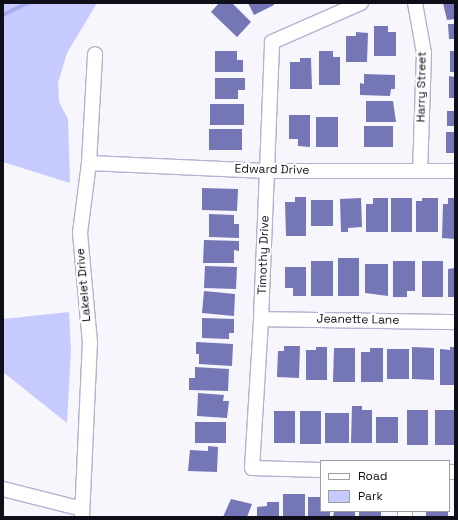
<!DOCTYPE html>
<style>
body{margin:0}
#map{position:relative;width:458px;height:520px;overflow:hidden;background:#f6f6fc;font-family:"Space Grotesk",sans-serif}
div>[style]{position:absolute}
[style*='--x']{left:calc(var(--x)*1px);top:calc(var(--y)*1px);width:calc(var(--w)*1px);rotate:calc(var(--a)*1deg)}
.green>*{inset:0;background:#c7caff}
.stream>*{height:3.5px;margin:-1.75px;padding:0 1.75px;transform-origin:1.75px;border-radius:1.75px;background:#a8abee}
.building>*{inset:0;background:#7476b5}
.roads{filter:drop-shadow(1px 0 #b1b3d0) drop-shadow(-1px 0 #b1b3d0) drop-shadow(0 1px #b1b3d0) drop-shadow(0 -1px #b1b3d0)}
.minor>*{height:14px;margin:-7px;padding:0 7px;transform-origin:7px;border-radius:7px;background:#fff}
span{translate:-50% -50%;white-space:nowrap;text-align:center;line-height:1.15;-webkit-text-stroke:4px #fff;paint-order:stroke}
.street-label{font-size:12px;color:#0f0f19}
.frame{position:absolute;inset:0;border:4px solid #0f0f19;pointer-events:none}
.legend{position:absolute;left:320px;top:460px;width:130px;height:52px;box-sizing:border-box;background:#fff;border:1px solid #9f9fa3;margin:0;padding:5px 7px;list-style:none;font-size:12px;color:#0f0f19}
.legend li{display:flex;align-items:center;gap:8px;height:20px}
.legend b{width:20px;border:1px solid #9f9fa3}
</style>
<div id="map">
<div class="green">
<i style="clip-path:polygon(3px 3px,97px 3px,67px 53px,58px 83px,59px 102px,68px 119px,70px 183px,3px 162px)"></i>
<i style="clip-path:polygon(69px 312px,71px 350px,67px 423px,3px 372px,3px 319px)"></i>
</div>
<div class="stream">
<i style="--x:3;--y:15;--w:28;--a:-26"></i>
</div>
<div class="building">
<i style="clip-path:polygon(219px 3px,232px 3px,251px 22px,237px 37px,211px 12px)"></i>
<i style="clip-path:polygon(248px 3px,273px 3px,274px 5px,254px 15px)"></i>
<i style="clip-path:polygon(443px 3px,455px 3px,455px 19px,447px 20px)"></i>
<i style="clip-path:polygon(448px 24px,455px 24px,455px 39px,449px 39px)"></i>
<i style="clip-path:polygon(374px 26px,388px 26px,388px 32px,396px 32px,396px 56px,374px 56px)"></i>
<i style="clip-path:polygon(356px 32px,368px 33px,367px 62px,346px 62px,346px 36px,356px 36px)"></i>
<i style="clip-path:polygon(215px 51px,237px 51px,237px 60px,243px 60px,243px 72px,215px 72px)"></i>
<i style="clip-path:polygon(319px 51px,333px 51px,333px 57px,340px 57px,340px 85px,319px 85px)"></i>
<i style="clip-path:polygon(450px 51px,455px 51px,455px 72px,450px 72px)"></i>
<i style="clip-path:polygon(300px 58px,311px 58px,312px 89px,290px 89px,290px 62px,300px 62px)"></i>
<i style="clip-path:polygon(364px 74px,395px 75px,395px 89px,391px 89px,390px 96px,360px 95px,360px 83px,364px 84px)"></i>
<i style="clip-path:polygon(449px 76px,455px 77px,455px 98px,449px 98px)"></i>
<i style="clip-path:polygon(215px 78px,245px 78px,245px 90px,238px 90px,238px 99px,215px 99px)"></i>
<i style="clip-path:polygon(366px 101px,393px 101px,396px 122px,366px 122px)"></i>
<i style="clip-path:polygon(210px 104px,244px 104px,244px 125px,210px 125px)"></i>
<i style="clip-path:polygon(447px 111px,455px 111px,455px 126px,447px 126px)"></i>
<i style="clip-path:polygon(289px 115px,310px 115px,310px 147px,298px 146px,298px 139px,289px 139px)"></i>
<i style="clip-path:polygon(316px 117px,338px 117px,338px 147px,316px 147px)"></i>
<i style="clip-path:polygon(364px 126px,393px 126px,393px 147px,364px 147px)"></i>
<i style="clip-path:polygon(209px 129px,242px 129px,242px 150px,209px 150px)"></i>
<i style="clip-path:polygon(446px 132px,455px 132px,455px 153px,446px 153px)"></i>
<i style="clip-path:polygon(202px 188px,238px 189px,237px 211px,202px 210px)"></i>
<i style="clip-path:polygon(295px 197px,306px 197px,306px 236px,286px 236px,285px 202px,295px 202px)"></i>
<i style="clip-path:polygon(361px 198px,362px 227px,348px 228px,348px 232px,341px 232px,340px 199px)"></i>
<i style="clip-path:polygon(373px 198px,388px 198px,388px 232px,366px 232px,366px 204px,373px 204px)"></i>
<i style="clip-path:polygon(391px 198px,412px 198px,412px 232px,391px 232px)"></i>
<i style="clip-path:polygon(422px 198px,438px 198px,438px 232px,416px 232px,416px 201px,422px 201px)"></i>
<i style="clip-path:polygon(448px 198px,455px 198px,455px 239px,442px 238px,443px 204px,448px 204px)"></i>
<i style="clip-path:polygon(311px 200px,333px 200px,333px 226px,311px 226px)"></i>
<i style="clip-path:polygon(209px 214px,234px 215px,234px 224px,239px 224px,239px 238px,209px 237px)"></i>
<i style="clip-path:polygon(204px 240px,239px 241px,239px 251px,234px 250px,234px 263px,203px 263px)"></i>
<i style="clip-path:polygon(338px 258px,359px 258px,359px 296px,338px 296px)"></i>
<i style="clip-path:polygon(311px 261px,333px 261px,333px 296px,311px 296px)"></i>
<i style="clip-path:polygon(393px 261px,415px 261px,415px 291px,407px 291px,407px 297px,393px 297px)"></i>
<i style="clip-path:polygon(422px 261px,443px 261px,443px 297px,422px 297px)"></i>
<i style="clip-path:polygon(365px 264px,388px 264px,388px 296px,365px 293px)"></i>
<i style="clip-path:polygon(205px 266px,237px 267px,236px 289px,204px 288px)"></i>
<i style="clip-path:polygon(285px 267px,306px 267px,306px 296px,293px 296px,293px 288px,285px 288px)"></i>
<i style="clip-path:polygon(455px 268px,455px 297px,448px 297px,448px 269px)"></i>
<i style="clip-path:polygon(204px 291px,235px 294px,234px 316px,202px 313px)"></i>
<i style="clip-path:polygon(202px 318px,234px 319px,234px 333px,229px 333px,229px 339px,202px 338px)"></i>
<i style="clip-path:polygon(196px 342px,233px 344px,232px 366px,199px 364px,199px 354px,196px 354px)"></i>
<i style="clip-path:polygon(284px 346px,300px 346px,299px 378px,277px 377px,278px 351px,284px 351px)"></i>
<i style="clip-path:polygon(316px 347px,327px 347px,327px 380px,306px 380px,306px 350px,316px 350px)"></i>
<i style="clip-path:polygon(412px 347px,434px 348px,434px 380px,412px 379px)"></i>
<i style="clip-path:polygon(450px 347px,455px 347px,455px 385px,440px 385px,440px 349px,450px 350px)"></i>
<i style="clip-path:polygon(334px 348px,355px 348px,355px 382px,333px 382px)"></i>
<i style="clip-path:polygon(370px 348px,383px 348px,383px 382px,361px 382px,361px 352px,370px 352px)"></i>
<i style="clip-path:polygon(387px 349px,409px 349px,409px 379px,387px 379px)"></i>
<i style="clip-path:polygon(195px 367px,229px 369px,228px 391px,189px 390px,189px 378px,195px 378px)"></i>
<i style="clip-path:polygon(198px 393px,224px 395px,223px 401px,229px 401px,227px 418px,197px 416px)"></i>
<i style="clip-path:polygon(352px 406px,362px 406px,362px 410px,372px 410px,372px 443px,351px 443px)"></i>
<i style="clip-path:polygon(407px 410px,428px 410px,428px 445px,407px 445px)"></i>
<i style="clip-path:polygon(435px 410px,455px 410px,455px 445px,435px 445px)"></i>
<i style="clip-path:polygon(274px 411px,295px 411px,295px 443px,274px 443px)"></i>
<i style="clip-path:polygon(300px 411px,321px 411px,321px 444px,300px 444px)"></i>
<i style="clip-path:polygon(325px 413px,349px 413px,349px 443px,325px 443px)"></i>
<i style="clip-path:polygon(376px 417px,398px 417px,398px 443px,376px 443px)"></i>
<i style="clip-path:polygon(195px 422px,226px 422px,226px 443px,195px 443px)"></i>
<i style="clip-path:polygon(208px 446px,218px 447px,217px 472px,188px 471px,190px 450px,208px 451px)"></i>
<i style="clip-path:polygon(283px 494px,305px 494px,305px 517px,283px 517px)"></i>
<i style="clip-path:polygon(308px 497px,321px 497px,321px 511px,330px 511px,330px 517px,308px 517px)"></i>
<i style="clip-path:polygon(231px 499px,252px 504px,247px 517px,223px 517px)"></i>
<i style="clip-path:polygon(267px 502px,279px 502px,279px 517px,257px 517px,257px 507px,267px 506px)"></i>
<i style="clip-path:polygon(334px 511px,355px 511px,355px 517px,333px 517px)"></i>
<i style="clip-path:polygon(359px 511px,381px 511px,381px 517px,359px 517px)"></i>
<i style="clip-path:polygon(426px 511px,448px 511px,448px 517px,426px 517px)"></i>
</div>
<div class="roads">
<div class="minor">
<i style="--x:415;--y:3;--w:51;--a:79.8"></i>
<i style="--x:424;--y:53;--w:118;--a:91.9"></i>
<i style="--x:89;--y:163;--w:178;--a:2.6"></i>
<i style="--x:267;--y:171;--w:188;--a:0"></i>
<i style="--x:261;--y:319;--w:194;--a:0.9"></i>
<i style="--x:321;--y:470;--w:69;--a:-178.3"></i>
<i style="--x:252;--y:468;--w:149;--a:-86.5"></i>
<i style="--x:261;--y:319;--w:277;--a:-87.7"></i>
<i style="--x:272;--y:42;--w:97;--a:-23.7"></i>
<i style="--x:449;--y:472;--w:6;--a:0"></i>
<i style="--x:3;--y:489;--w:81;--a:14.2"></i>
<i style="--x:82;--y:517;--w:174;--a:-87.4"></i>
<i style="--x:90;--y:343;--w:110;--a:-95.2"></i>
<i style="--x:80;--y:233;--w:71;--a:-82.7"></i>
<i style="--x:89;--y:163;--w:109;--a:-86.8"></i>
<i style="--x:405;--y:517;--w:6;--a:-90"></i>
</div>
</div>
<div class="street-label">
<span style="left:422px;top:87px;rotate:-89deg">Harry Street</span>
<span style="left:272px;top:170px;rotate:1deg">Edward Drive</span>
<span style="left:264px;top:255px;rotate:-88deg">Timothy Drive</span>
<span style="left:84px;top:285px;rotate:-95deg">Lakelet Drive</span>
<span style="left:358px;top:320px;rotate:1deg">Jeanette Lane</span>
</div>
<div class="frame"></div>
<ul class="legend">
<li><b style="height:5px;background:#fff"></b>Road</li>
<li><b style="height:11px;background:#c7caff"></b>Park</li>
</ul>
</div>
